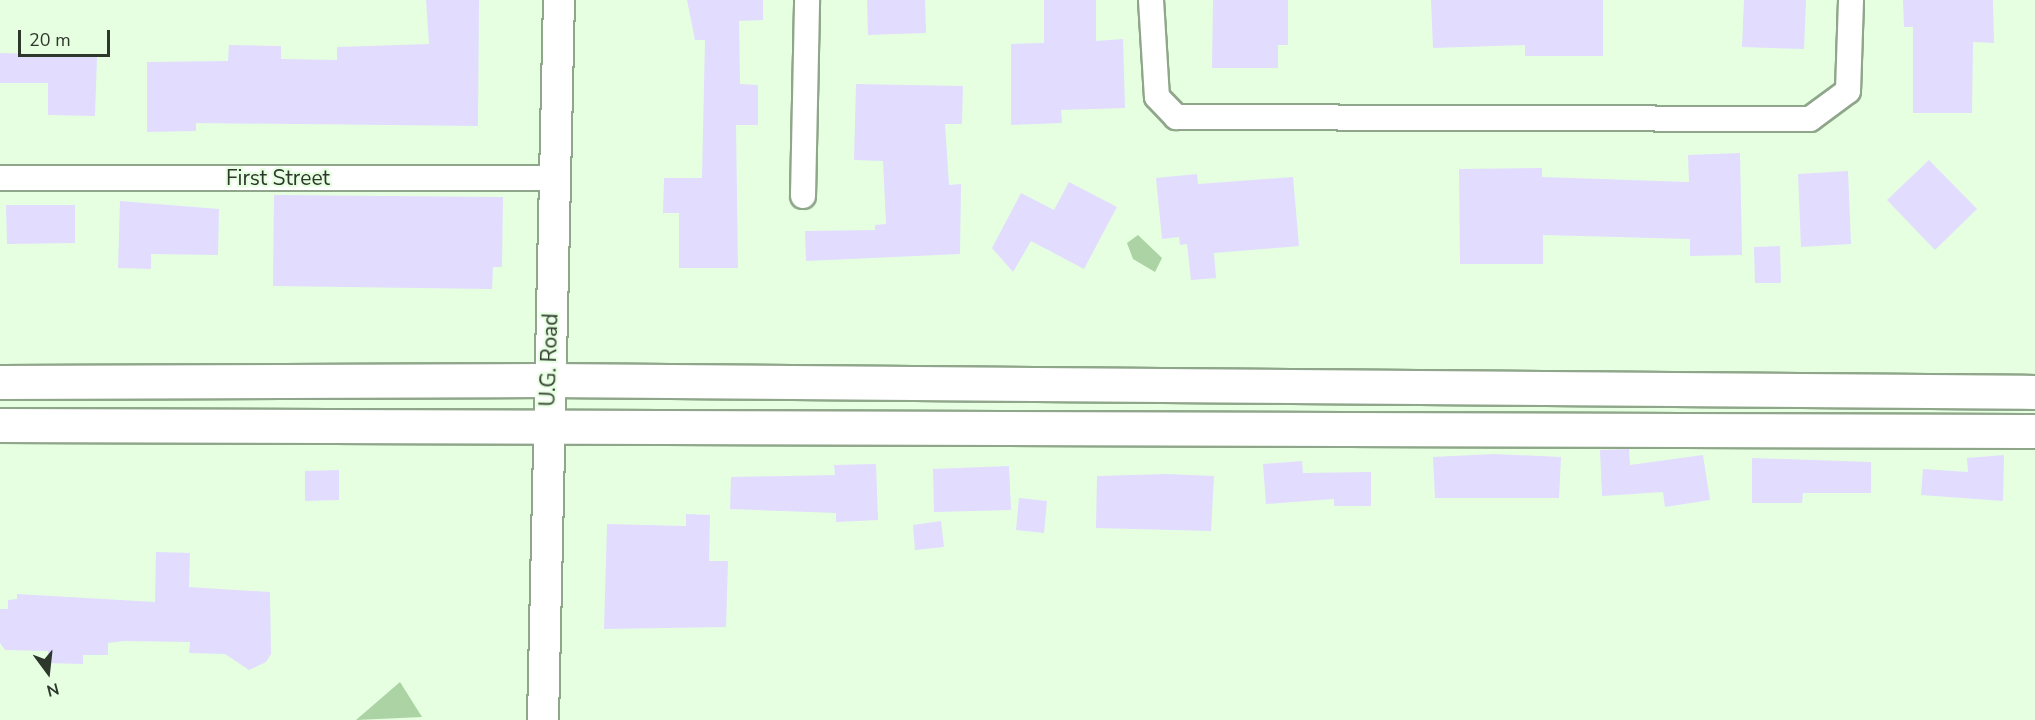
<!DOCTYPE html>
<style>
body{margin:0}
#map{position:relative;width:2035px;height:720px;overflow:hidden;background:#e6ffe1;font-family:"Nunito Sans",sans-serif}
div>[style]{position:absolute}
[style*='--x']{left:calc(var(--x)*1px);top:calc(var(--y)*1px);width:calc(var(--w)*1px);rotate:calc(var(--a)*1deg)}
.water>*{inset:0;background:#abd3a4}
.building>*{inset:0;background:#e2dcff}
.roads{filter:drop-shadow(2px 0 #8fa68a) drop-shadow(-2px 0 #8fa68a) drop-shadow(0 2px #8fa68a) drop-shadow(0 -2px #8fa68a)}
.minor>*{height:24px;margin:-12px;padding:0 12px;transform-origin:12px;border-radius:12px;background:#fff}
.tertiary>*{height:30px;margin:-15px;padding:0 15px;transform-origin:15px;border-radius:15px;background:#fff}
.secondary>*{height:33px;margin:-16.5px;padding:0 16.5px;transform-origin:16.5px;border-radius:16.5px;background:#fff}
span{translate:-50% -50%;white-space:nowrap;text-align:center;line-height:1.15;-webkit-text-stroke:4.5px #e6ffe1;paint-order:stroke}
.street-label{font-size:21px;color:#2e372c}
.north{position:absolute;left:18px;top:642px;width:60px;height:60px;-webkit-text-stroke:4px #e6ffe1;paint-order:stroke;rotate:165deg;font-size:16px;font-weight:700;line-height:24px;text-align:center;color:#2e372c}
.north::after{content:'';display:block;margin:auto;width:21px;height:27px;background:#2e372c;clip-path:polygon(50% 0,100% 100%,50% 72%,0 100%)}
.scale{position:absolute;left:18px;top:30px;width:92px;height:27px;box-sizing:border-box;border:3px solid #2e372c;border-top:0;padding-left:8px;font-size:18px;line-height:21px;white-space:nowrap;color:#2e372c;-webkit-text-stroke:4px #e6ffe1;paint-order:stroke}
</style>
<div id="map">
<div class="water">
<i style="clip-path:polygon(1138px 235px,1162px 258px,1155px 272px,1133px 259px,1127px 243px)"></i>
<i style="clip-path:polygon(400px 682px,422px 717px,356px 720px)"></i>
</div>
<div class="building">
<i style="clip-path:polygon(426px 0,479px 0,478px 126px,196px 123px,196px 131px,147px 132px,147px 62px,228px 61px,229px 45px,281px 46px,281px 59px,337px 60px,337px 47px,429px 44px)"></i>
<i style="clip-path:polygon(687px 0,763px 0,763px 20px,739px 21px,740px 84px,758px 85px,758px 125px,736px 125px,738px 268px,679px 268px,679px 213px,663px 213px,664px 178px,702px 178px,705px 40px,695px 40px)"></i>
<i style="clip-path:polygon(867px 0,925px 0,926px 33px,868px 35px)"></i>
<i style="clip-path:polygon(1044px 0,1096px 0,1096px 41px,1123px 39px,1125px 108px,1061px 110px,1062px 123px,1011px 125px,1011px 44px,1044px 43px)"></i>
<i style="clip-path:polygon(1213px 0,1288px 0,1288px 45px,1278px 45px,1278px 68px,1212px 68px)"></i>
<i style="clip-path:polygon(1431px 0,1603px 0,1603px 56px,1525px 56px,1525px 45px,1433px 48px)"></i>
<i style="clip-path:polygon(1744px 0,1806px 0,1804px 49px,1742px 47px)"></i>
<i style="clip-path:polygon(1903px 0,1993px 0,1994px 43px,1973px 42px,1972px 113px,1913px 113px,1913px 27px,1904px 27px)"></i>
<i style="clip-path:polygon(0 53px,97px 56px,95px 116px,48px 115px,48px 83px,0 83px)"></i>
<i style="clip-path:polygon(856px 84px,963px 86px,962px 124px,945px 124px,949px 185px,961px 184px,960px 254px,806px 261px,805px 231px,875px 230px,875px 225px,886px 224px,883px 161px,854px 160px)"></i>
<i style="clip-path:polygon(1740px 153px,1742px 255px,1690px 256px,1690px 239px,1543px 235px,1543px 264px,1460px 264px,1459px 169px,1542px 168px,1542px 177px,1689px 182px,1688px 155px)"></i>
<i style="clip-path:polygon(1929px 160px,1977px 209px,1935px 250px,1887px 200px)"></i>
<i style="clip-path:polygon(1848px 171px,1851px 244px,1801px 247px,1798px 174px)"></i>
<i style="clip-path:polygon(1197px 174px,1198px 184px,1293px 177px,1299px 246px,1214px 253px,1216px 278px,1191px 280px,1187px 244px,1180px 245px,1179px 237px,1162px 239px,1156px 178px)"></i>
<i style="clip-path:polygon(1069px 182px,1117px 207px,1084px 269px,1031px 241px,1013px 272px,992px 248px,1021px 193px,1054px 210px)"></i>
<i style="clip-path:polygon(274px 195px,503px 197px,502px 267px,493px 267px,492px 289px,273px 286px)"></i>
<i style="clip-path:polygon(120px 201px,219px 209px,218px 255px,151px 254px,151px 269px,118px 268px)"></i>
<i style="clip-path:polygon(6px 205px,75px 205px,75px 243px,7px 244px)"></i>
<i style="clip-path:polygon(1780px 246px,1781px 283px,1755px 283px,1754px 247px)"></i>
<i style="clip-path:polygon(1629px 449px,1630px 465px,1703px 455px,1710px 500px,1665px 507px,1663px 492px,1602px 496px,1600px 450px)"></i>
<i style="clip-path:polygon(1494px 454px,1561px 457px,1559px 498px,1435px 498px,1433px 457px)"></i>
<i style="clip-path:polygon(2004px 455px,2003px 501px,1921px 495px,1923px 469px,1968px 472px,1967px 458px)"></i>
<i style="clip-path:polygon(1752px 458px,1871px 462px,1871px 493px,1803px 493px,1802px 503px,1752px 503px)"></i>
<i style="clip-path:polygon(1302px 461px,1303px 473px,1371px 472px,1371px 506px,1334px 506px,1334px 499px,1266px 504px,1263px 464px)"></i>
<i style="clip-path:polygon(876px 464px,878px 520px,836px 522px,836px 513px,730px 509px,731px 477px,835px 475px,834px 465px)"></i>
<i style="clip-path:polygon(1009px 466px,1011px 510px,934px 512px,933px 469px)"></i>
<i style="clip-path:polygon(339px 470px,339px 500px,305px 501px,305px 471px)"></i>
<i style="clip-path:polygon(1167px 474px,1214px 476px,1211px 531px,1096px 528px,1097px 476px)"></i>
<i style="clip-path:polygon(1019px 498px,1047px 501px,1044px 533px,1016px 530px)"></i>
<i style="clip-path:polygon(686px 514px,710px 515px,709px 561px,728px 561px,726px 627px,604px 629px,607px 524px,686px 526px)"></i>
<i style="clip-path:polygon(941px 521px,944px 547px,915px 550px,913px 525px)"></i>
<i style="clip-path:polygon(156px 552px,190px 553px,189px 587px,270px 592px,271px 654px,266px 662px,249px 670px,225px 654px,189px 653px,190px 642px,124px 641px,108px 643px,108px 655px,83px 655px,83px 664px,48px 663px,48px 651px,5px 650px,0 643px,0 609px,8px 609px,8px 600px,17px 599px,17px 594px,155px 602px)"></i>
</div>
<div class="roads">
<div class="minor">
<i style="--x:1151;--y:0;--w:97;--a:86.5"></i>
<i style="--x:1157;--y:97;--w:28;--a:46"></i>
<i style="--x:1176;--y:117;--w:634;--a:0.18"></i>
<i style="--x:1810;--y:119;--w:47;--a:-36.4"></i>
<i style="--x:1848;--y:91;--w:91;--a:-88.1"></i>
<i style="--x:0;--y:178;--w:556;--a:0"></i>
<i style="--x:803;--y:196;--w:196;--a:-88.8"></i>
</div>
<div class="tertiary">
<i style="--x:543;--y:720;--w:720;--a:-88.73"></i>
</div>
<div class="secondary">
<i style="--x:0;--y:382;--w:548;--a:-0.21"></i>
<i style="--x:548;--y:380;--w:1487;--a:0.46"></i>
<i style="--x:0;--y:425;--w:2035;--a:0.17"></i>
</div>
</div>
<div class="street-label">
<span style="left:278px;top:178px">First Street</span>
<span style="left:549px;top:360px;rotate:-88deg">U.G. Road</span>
</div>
<div class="north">N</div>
<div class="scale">20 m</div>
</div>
